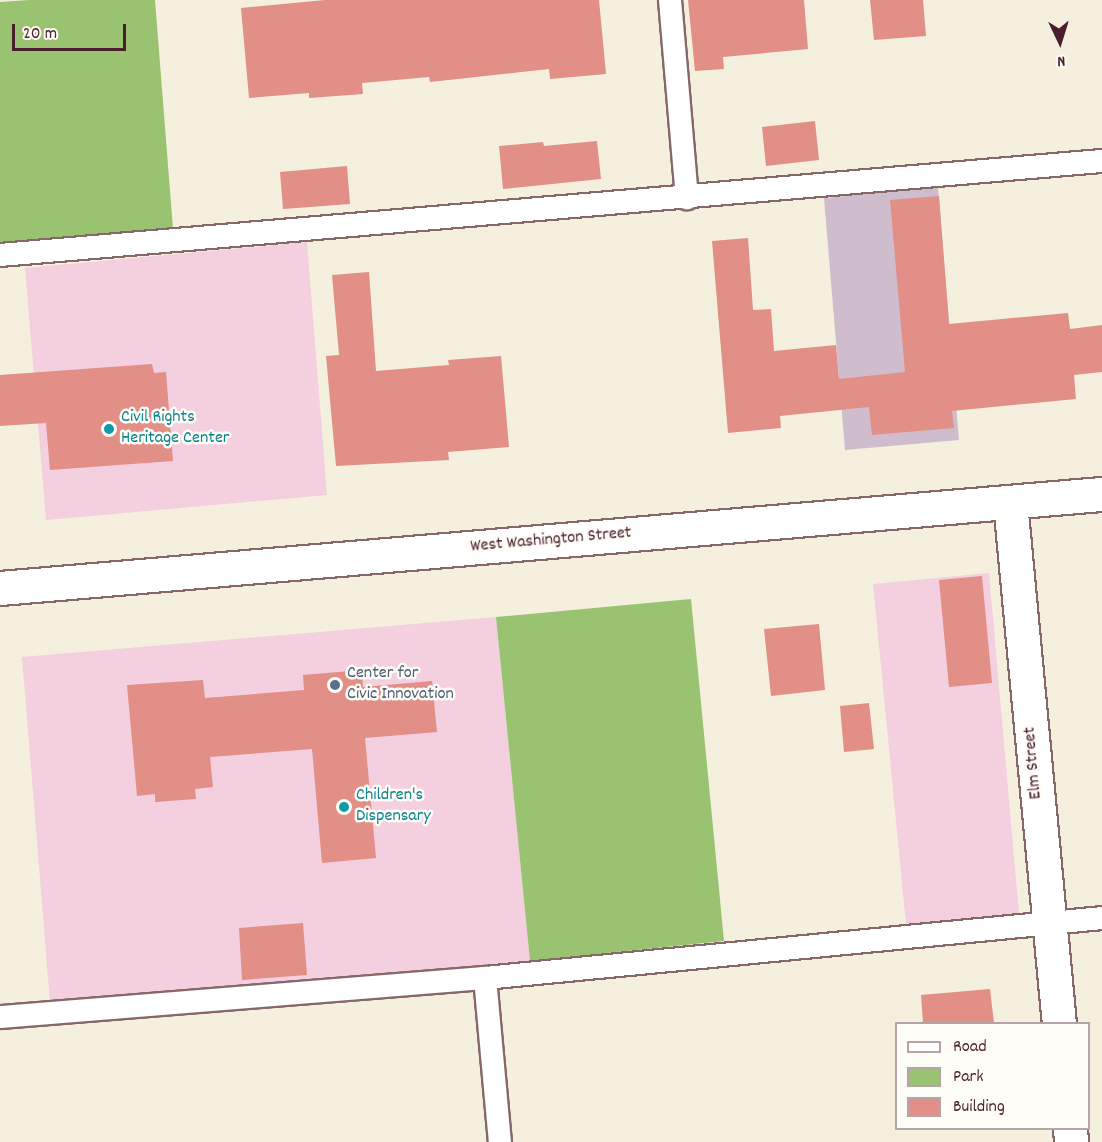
<!DOCTYPE html>
<style>
body{margin:0}
#map{position:relative;width:1102px;height:1142px;overflow:hidden;background:#f5efdd;font-family:Dekko,sans-serif}
div>[style]{position:absolute}
[style*='--x']{left:calc(var(--x)*1px);top:calc(var(--y)*1px);width:calc(var(--w)*1px);rotate:calc(var(--a)*1deg)}
.built>*{inset:0;background:#f3cfdf}
.industrial>*{inset:0;background:#cfbdce}
.green>*{inset:0;background:#99c370}
.building>*{inset:0;background:#e18f87}
.roads{filter:drop-shadow(2px 0 #866869) drop-shadow(-2px 0 #866869) drop-shadow(0 2px #866869) drop-shadow(0 -2px #866869)}
.service>*{height:22px;margin:-11px;padding:0 11px;transform-origin:11px;border-radius:11px;background:#fff}
.minor>*{height:33px;margin:-16.5px;padding:0 16.5px;transform-origin:16.5px;border-radius:16.5px;background:#fff}
.tertiary>*{height:33px;margin:-16.5px;padding:0 16.5px;transform-origin:16.5px;border-radius:16.5px;background:#fff}
.dots>*{width:16px;height:16px;translate:-50% -50%;box-sizing:border-box;border:3px solid #fdfcf7;border-radius:50%}
span{translate:-50% -50%;white-space:nowrap;text-align:center;line-height:1.15;-webkit-text-stroke:5px #fdfcf7;paint-order:stroke}
.culture-label{font-size:18px;color:#0d838f}
.left{translate:0 -50%;text-align:left}
.street-label{font-size:18px;color:#4a1f2b}
.service-label{font-size:18px;color:#4e5e75}
.legend{position:absolute;left:895px;top:1022px;width:195px;height:108px;box-sizing:border-box;background:#fdfcf7;border:2px solid #b5a4a5;margin:0;padding:8px 10px;list-style:none;font-size:18px;color:#4a1f2b}
.legend li{display:flex;align-items:center;gap:12px;height:30px}
.legend b{width:30px;border:2px solid #b5a4a5}
.north{position:absolute;left:1030px;top:12px;width:60px;height:60px;-webkit-text-stroke:4px #fdfcf7;paint-order:stroke;rotate:176deg;font-size:16px;font-weight:700;line-height:24px;text-align:center;color:#4a1f2b}
.north::after{content:'';display:block;margin:auto;width:21px;height:27px;background:#4a1f2b;clip-path:polygon(50% 0,100% 100%,50% 72%,0 100%)}
.scale{position:absolute;left:12px;top:24px;width:114px;height:27px;box-sizing:border-box;border:3px solid #4a1f2b;border-top:0;padding-left:8px;font-size:18px;line-height:21px;white-space:nowrap;color:#4a1f2b;-webkit-text-stroke:4px #fdfcf7;paint-order:stroke}
</style>
<div id="map">
<div class="built">
<i style="clip-path:polygon(307px 242px,327px 495px,46px 520px,25px 268px)"></i>
<i style="clip-path:polygon(989px 573px,1019px 914px,906px 924px,873px 584px)"></i>
<i style="clip-path:polygon(496px 617px,530px 961px,50px 1002px,22px 657px)"></i>
</div>
<div class="industrial">
<i style="clip-path:polygon(938px 187px,959px 440px,845px 450px,824px 198px)"></i>
</div>
<div class="green">
<i style="clip-path:polygon(29px 0,155px 0,173px 229px,0 242px,0 2px)"></i>
<i style="clip-path:polygon(691px 599px,724px 941px,530px 961px,496px 617px)"></i>
</div>
<div class="building">
<i style="clip-path:polygon(325px 0,599px 0,606px 74px,550px 79px,549px 69px,430px 82px,429px 77px,362px 83px,363px 94px,309px 98px,309px 93px,249px 98px,241px 8px)"></i>
<i style="clip-path:polygon(688px 0,804px 0,808px 49px,723px 57px,724px 69px,695px 71px)"></i>
<i style="clip-path:polygon(870px 0,923px 0,926px 36px,874px 40px)"></i>
<i style="clip-path:polygon(815px 121px,819px 160px,766px 166px,762px 127px)"></i>
<i style="clip-path:polygon(597px 141px,601px 179px,503px 189px,499px 146px,543px 142px,544px 146px)"></i>
<i style="clip-path:polygon(347px 166px,350px 204px,283px 209px,280px 172px)"></i>
<i style="clip-path:polygon(939px 196px,949px 324px,1068px 313px,1070px 329px,1102px 325px,1102px 372px,1074px 375px,1076px 399px,952px 411px,954px 428px,872px 435px,869px 407px,780px 416px,781px 428px,728px 433px,712px 241px,748px 238px,753px 310px,771px 309px,774px 351px,836px 345px,839px 379px,905px 372px,890px 200px)"></i>
<i style="clip-path:polygon(369px 272px,376px 371px,449px 365px,448px 360px,501px 356px,509px 447px,448px 452px,449px 460px,336px 466px,326px 356px,339px 355px,332px 275px)"></i>
<i style="clip-path:polygon(152px 364px,154px 373px,166px 372px,173px 461px,50px 470px,46px 423px,0 426px,0 375px)"></i>
<i style="clip-path:polygon(982px 576px,992px 683px,949px 687px,939px 580px)"></i>
<i style="clip-path:polygon(819px 624px,825px 690px,771px 696px,764px 629px)"></i>
<i style="clip-path:polygon(362px 670px,363px 687px,432px 681px,437px 732px,365px 738px,376px 858px,322px 863px,312px 749px,210px 757px,213px 787px,195px 789px,196px 799px,155px 802px,155px 794px,137px 796px,127px 685px,203px 680px,205px 698px,304px 690px,303px 675px)"></i>
<i style="clip-path:polygon(869px 703px,874px 749px,844px 752px,840px 706px)"></i>
<i style="clip-path:polygon(303px 923px,307px 975px,242px 980px,239px 928px)"></i>
<i style="clip-path:polygon(990px 989px,994px 1023px,923px 1023px,921px 995px)"></i>
</div>
<div class="roads">
<div class="service">
<i style="--x:670;--y:0;--w:199;--a:85.1"></i>
<i style="--x:0;--y:255;--w:1106;--a:-4.88"></i>
<i style="--x:485;--y:978;--w:165;--a:84.8"></i>
<i style="--x:0;--y:1017;--w:487;--a:-4.6"></i>
<i style="--x:485;--y:978;--w:620;--a:-5.55"></i>
</div>
<div class="minor">
<i style="--x:1010;--y:502;--w:524;--a:84.64"></i>
<i style="--x:1070;--y:1128;--w:14;--a:86"></i>
</div>
<div class="tertiary">
<i style="--x:0;--y:588;--w:1106;--a:-4.88"></i>
</div>
</div>
<div class="dots">
<i style="left:109px;top:429px;background:#0f9aa8"></i>
<i style="left:335px;top:685px;background:#5c6f8a"></i>
<i style="left:344px;top:807px;background:#0f9aa8"></i>
</div>
<div class="culture-label">
<span class="left" style="left:121px;top:429px">Civil Rights<br>Heritage Center</span>
<span class="left" style="left:356px;top:807px">Children's<br>Dispensary</span>
</div>
<div class="street-label">
<span style="left:551px;top:541px;rotate:-5deg">West Washington Street</span>
<span style="left:1034px;top:763px;rotate:-95deg">Elm Street</span>
</div>
<div class="service-label">
<span class="left" style="left:347px;top:685px">Center for<br>Civic Innovation</span>
</div>
<ul class="legend">
<li><b style="height:8px;background:#fff"></b>Road</li>
<li><b style="height:16px;background:#99c370"></b>Park</li>
<li><b style="height:16px;background:#e18f87"></b>Building</li>
</ul>
<div class="north">N</div>
<div class="scale">20 m</div>
</div>
